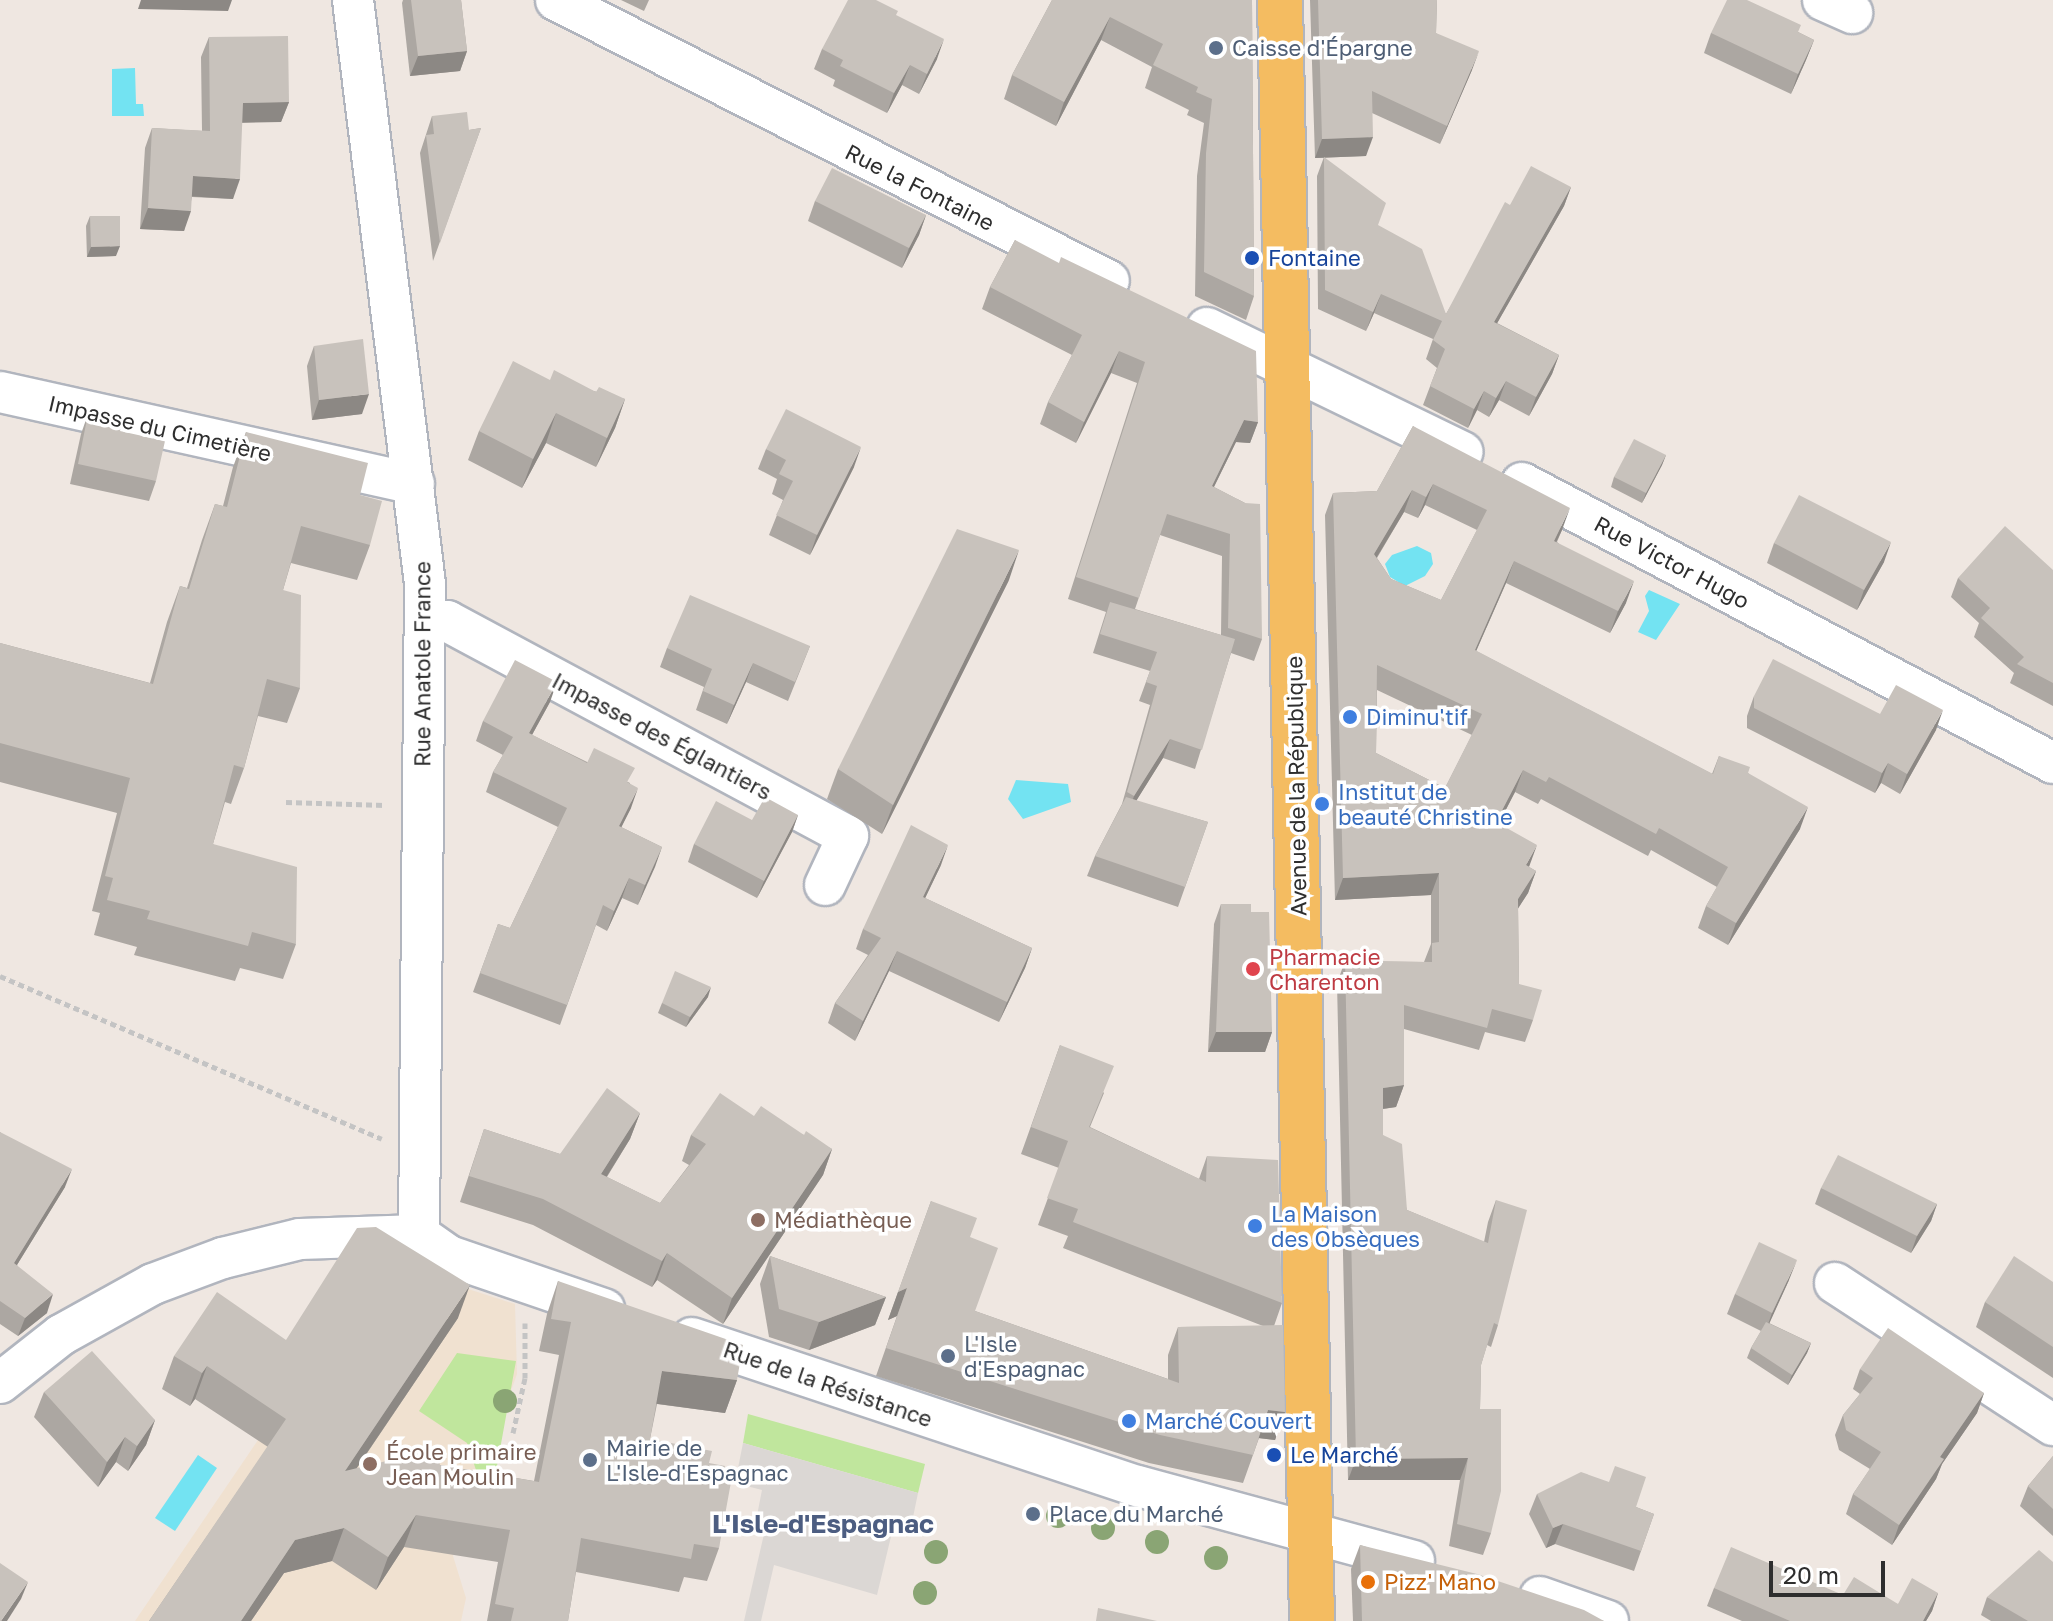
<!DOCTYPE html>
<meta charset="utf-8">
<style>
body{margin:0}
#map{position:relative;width:2053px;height:1621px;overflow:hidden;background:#efe7e1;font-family:"Golos Text",sans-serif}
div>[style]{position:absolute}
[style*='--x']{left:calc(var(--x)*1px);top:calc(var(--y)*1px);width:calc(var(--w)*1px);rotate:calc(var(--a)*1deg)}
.education>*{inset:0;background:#f0e1d0}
.green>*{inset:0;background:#c0e69d}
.plaza>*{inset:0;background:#dbd7d4}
.water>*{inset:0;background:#73e3f2}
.path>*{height:5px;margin-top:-2.5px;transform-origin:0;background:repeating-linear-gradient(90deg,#c4c4c4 0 6px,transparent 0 10px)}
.roads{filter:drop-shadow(2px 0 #b1b5be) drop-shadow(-2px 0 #b1b5be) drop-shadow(0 2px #b1b5be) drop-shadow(0 -2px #b1b5be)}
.minor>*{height:40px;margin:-20px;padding:0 20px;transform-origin:20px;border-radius:20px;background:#fff}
.major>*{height:44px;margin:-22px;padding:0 22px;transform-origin:22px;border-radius:22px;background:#f4bc61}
.trees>*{width:24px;height:24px;margin:-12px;border-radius:50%;background:#8aa574}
.wall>*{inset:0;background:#aca7a2}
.shaded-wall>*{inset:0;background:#8c8884}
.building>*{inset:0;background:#c8c2bc}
.dots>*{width:22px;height:22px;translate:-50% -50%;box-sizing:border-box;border:4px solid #fff;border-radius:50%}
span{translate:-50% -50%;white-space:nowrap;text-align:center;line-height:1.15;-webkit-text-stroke:7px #fff;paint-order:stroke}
.service-label{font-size:22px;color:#4e5e75}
.left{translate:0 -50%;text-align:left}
.street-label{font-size:22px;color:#2e2e2e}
.transit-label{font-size:22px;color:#164399}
.shop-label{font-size:22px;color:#366cbe}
.health-label{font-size:22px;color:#be3a42}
.education-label{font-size:22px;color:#785e54}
.food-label{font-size:22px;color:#c56008}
.quarter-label{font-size:26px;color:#4c5d81;font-weight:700}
.scale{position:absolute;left:1769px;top:1561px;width:116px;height:36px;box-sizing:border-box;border:4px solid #2e2e2e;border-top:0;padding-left:10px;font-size:24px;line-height:28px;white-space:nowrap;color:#2e2e2e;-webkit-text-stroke:6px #fff;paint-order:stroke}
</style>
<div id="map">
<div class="education">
<i style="clip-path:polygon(406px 1269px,515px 1304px,517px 1374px,453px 1556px,466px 1598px,461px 1621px,135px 1621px,258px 1440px)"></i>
</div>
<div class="green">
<i style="clip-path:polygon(457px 1353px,516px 1361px,493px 1488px,484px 1494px,467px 1443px,419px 1411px)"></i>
<i style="clip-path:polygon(748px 1414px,925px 1464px,918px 1493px,743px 1443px)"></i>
</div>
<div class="plaza">
<i style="clip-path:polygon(743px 1443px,918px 1493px,911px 1527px,894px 1524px,877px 1595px,774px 1565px,761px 1621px,744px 1621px,764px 1534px,754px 1531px,762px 1490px,735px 1483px)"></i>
</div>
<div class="water">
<i style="clip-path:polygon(135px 68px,136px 104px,143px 104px,144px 116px,112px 116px,112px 69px)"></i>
<i style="clip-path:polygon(1417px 546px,1431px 553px,1433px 564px,1425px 576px,1405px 586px,1390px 577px,1385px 564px,1392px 555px)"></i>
<i style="clip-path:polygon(1649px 590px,1680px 604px,1656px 640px,1638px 632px,1649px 611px,1645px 596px)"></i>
<i style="clip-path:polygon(1016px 780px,1068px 784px,1071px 802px,1023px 819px,1008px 799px)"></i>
<i style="clip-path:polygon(198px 1455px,217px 1468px,175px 1531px,155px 1518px)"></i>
</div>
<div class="path">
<i style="--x:286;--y:802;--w:99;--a:1.7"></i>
<i style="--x:0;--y:976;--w:415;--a:23.1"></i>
<i style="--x:513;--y:1433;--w:56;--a:-77.7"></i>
<i style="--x:525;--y:1378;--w:55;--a:-90"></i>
</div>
<div class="roads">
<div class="minor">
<i style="--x:353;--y:0;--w:588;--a:82.97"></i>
<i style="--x:425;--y:584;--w:651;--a:90.53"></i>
<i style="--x:556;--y:0;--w:620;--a:26.94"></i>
<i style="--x:1823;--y:0;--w:32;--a:24"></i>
<i style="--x:1207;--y:328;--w:284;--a:25.9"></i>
<i style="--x:0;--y:392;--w:424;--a:12.5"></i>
<i style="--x:1522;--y:483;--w:600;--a:27.8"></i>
<i style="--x:425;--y:621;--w:22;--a:0"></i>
<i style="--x:447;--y:621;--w:455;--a:28.2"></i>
<i style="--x:848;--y:836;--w:54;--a:115.1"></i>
<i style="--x:1835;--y:1283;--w:260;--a:33.1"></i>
<i style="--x:692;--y:1338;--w:470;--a:18.4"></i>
<i style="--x:1138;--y:1486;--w:286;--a:15.2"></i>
<i style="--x:0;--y:1383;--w:78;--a:-38.2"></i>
<i style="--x:61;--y:1335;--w:105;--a:-29"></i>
<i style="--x:153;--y:1284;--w:75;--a:-20.4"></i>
<i style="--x:223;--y:1258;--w:79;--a:-13.9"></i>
<i style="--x:300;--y:1239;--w:119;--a:-1.9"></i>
<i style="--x:419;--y:1235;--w:37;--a:35"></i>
<i style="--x:449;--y:1256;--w:164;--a:18.9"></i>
<i style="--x:1540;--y:1597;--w:72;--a:19.4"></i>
</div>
<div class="major">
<i style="--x:1280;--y:0;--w:1621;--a:88.87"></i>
</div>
</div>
<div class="trees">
<i style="left:505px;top:1401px"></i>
<i style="left:1058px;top:1516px"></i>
<i style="left:1103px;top:1528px"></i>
<i style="left:1157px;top:1542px"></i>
<i style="left:936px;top:1552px"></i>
<i style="left:1216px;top:1558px"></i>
<i style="left:925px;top:1593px"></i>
</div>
<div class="wall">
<i style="clip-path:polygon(403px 0,461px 0,467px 51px,460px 71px,410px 76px,402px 3px)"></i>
<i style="clip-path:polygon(621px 0,649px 0,644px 11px)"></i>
<i style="clip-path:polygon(1052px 0,1252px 0,1254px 296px,1246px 320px,1195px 296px,1197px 176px,1204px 123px,1187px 115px,1189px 110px,1145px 88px,1152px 67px,1101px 40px,1056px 126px,1004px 99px,1012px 75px)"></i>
<i style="clip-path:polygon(1310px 0,1437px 0,1436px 33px,1472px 70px,1440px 144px,1372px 113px,1366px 156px,1315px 158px)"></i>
<i style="clip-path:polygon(896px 16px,937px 59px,919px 94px,902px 85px,887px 113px,833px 86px,835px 80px,814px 69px,822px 49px)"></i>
<i style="clip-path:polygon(1798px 32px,1814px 40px,1806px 60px,1791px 94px,1704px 53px,1711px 33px)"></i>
<i style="clip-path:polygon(209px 37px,289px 102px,281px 122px,242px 122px,233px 199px,192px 197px,184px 231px,140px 229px,145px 148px,152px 128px,202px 131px,201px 57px)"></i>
<i style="clip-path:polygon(432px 116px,469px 130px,481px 128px,433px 261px,420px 153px)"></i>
<i style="clip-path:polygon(1324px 157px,1446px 314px,1510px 205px,1571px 187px,1564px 206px,1497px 323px,1559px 355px,1552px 374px,1529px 416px,1499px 400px,1489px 417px,1477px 410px,1468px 428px,1423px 405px,1437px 368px,1426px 359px,1433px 339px,1374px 313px,1366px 331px,1318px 309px,1317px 176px)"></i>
<i style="clip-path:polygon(815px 201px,926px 215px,919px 235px,902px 268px,808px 221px)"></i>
<i style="clip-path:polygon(90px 216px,116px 256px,87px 257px,86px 226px)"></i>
<i style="clip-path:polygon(evenodd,1015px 240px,1258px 422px,1250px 443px,1236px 442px,1214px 487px,1245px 503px,1262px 639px,1254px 661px,1231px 653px,1195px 769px,1163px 758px,1136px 801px,1208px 822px,1178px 907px,1087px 876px,1095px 856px,1122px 804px,1150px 705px,1139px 701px,1150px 671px,1093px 653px,1106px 612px,1068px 599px,1137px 383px,1111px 373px,1076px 443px,1040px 424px,1048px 402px,1072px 355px,982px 309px,990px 287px,1015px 240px,1160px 535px,1222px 556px,1221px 635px,1135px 609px,1160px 535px)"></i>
<i style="clip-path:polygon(314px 346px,362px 414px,312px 420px,307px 366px)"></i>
<i style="clip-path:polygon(550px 380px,625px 399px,615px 428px,596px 467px,546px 443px,522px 488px,468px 460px,479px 431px)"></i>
<i style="clip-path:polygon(88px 414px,156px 481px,149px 501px,70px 484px,81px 434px)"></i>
<i style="clip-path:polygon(evenodd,1413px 426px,1562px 530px,1557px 542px,1626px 603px,1610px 633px,1506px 583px,1476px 651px,1712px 774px,1719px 756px,1748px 773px,1800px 829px,1728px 945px,1698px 928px,1706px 906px,1717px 887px,1651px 850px,1648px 856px,1541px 799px,1538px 804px,1515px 792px,1499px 823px,1529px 867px,1536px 871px,1528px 893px,1518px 908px,1519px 984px,1533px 1020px,1525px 1042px,1485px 1032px,1479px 1050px,1404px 1029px,1404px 1085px,1396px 1107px,1383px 1109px,1383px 1135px,1407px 1210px,1484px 1242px,1488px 1222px,1496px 1200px,1498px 1325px,1491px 1347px,1487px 1345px,1481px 1365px,1480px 1409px,1491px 1533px,1483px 1555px,1449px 1546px,1460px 1480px,1348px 1480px,1337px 983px,1345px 961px,1424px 962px,1431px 944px,1431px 895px,1335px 900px,1325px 515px,1333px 493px,1377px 491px,1413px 426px,1425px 505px,1477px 530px,1441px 600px,1391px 579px,1377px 558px,1404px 512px,1418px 518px,1425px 505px,1413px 426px,1377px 690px,1472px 735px,1445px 788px,1376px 753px,1377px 690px)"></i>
<i style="clip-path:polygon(246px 432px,360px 495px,370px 545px,357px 580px,291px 563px,283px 590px,300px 688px,287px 723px,258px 716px,244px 768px,231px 804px,225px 802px,213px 844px,296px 944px,283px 979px,240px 968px,235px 981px,134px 955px,137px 947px,94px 935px,100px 913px,92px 911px,117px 813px,0 782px,0 643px,150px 683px,167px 622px,180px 586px,187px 588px,202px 540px,215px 504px,223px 506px,233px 467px)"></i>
<i style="clip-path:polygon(766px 449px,854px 467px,810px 555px,769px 535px,783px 500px,772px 494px,777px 479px,758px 469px)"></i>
<i style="clip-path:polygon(1666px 455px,1662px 465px,1642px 503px,1611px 487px,1614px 477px)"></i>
<i style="clip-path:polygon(1774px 543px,1884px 562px,1857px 610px,1767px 563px)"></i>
<i style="clip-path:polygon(2053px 570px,2053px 706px,2010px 683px,2014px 673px,1974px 637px,1979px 623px,1951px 597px,1958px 578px)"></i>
<i style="clip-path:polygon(1009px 580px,882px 834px,827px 799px,838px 769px)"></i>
<i style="clip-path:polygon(810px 646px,788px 701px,746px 682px,727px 724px,696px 710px,704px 687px,660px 667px,667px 648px)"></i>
<i style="clip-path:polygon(1754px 696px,1880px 714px,1936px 730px,1900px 794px,1881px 783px,1875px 793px,1747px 728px,1747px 716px)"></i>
<i style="clip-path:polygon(550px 702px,532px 735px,630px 783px,631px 808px,621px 827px,662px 847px,638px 905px,622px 898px,607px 931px,596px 925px,560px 1025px,473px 992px,498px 924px,510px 928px,558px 827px,486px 792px,493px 772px,503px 755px,476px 741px,483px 721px)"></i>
<i style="clip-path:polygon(798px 815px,792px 832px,757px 898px,688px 862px,694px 844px,752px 820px)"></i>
<i style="clip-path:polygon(941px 865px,925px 898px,1032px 948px,1025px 968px,999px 1022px,889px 971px,855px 1041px,828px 1023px,835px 1003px,868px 955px,856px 949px,863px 929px)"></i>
<i style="clip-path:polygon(1221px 904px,1251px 912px,1272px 1032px,1265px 1052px,1208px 1052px,1214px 924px)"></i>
<i style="clip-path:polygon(708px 997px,686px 1027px,658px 1013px,662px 1003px)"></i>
<i style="clip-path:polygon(1060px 1045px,1104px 1093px,1090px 1127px,1199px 1179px,1207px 1156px,1282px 1303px,1274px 1326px,1285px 1412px,1275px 1440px,1259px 1438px,1243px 1483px,1149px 1463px,876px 1376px,897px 1316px,888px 1320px,931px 1201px,970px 1237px,975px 1311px,1168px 1379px,1168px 1355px,1178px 1327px,1263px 1326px,1063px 1248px,1068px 1236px,1038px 1225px,1059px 1168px,1021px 1154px)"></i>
<i style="clip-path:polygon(640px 1113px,630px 1139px,607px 1177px,660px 1203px,689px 1165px,682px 1161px,691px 1135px,754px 1116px,804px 1135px,832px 1149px,823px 1175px,723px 1324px,657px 1280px,652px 1287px,533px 1225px,460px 1202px,484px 1129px,560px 1154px)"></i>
<i style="clip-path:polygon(0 1132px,65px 1187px,17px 1265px,47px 1313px,18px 1336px,0 1324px)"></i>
<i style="clip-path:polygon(1821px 1188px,1937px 1204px,1931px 1221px,1911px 1253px,1815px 1204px)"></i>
<i style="clip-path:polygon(770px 1256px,886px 1297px,875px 1325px,809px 1350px,769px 1337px,760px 1284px)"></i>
<i style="clip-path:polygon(1789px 1280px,1769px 1323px,1811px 1343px,1807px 1353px,1788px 1385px,1747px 1358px,1751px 1348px,1761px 1331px,1727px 1314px,1735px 1294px)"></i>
<i style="clip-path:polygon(558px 1281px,737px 1380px,725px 1413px,657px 1404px,650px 1439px,709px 1463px,722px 1480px,719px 1548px,707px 1581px,684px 1577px,679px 1592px,576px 1572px,568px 1621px,487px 1621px,498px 1562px,404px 1547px,376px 1590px,332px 1561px,284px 1573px,251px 1621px,149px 1621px,268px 1447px,195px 1399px,190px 1406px,162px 1389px,174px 1356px,458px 1318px,357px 1468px,440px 1465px,534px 1481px,559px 1355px,539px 1351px,547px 1314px)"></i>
<i style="clip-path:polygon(2053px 1282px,2053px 1378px,1976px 1327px,1985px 1302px)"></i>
<i style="clip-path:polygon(1860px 1369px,1984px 1393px,1977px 1413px,1942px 1464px,1936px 1479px,1892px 1545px,1846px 1514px,1853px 1494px,1870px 1469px,1839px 1450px,1835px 1435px,1843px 1415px,1860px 1394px,1853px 1389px)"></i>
<i style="clip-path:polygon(44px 1392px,155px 1420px,146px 1445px,128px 1471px,116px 1462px,98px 1487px,34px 1417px)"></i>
<i style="clip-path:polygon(2053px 1456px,2053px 1536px,2020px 1506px,2028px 1486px)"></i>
<i style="clip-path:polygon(1537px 1494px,1636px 1507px,1654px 1514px,1634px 1571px,1555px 1544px,1546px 1548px,1529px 1514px)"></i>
<i style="clip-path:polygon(1360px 1545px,1604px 1621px,1353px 1621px,1351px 1569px)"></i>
<i style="clip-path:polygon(1714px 1588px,1843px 1595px,1898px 1604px,1938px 1593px,1932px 1611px,1926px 1621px,1742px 1621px,1707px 1606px)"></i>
<i style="clip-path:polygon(1987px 1597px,2053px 1621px,1991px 1621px,1981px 1615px)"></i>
</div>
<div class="shaded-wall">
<i style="clip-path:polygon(141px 0,232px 0,228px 11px,138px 9px)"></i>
<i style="clip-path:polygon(1110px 17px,1101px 40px,1056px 126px,1064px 102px)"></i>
<i style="clip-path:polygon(944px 39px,937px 59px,919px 94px,927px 74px)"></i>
<i style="clip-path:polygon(1814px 40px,1806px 60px,1791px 94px,1798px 74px)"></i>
<i style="clip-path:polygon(467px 51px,460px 71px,410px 76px,418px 56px)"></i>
<i style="clip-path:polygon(1479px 51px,1472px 70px,1440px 144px,1447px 126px)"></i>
<i style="clip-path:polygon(910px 65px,902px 85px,887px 113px,894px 93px)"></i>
<i style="clip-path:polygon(289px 102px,281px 122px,236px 123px,243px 103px)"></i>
<i style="clip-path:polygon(1373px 137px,1366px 156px,1315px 158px,1322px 139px)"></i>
<i style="clip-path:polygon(193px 176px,240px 179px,233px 199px,186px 196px)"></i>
<i style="clip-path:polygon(1571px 187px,1564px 206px,1487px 341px,1494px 322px)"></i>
<i style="clip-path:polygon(148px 208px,191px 211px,184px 231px,140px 229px)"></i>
<i style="clip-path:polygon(926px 215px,919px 235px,902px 268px,909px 248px)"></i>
<i style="clip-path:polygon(120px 246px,116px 256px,87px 257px,91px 247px)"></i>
<i style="clip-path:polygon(1381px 294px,1374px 313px,1366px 331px,1373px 312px)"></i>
<i style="clip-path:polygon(1119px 351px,1111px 373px,1076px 443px,1084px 422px)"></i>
<i style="clip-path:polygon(1559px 355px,1552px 374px,1529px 416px,1536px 397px)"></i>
<i style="clip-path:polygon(1506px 381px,1499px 400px,1489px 417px,1496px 398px)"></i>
<i style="clip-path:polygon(1484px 391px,1477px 410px,1468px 428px,1474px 409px)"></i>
<i style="clip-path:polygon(369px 394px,362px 414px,312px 420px,319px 400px)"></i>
<i style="clip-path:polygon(625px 399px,615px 428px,596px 467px,607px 438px)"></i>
<i style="clip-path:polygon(556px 413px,546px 443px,522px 488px,533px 459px)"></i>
<i style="clip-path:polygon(1244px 420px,1258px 422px,1250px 443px,1236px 442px,1204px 507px,1212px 486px)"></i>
<i style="clip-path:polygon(861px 447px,854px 467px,810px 555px,817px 535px)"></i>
<i style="clip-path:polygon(1666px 455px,1662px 465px,1642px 503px,1646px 493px)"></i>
<i style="clip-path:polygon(1433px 484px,1425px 505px,1418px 518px,1426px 497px)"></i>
<i style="clip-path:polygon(1412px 490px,1404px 512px,1366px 575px,1374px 554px)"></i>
<i style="clip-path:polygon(1570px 508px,1562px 530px,1546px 563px,1554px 541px)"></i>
<i style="clip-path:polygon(1891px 542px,1884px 562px,1857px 610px,1864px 590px)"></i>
<i style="clip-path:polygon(1019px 550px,1009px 580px,882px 834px,893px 805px)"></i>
<i style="clip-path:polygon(1514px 561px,1506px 583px,1467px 672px,1475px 650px)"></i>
<i style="clip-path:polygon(1634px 581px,1626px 603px,1610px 633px,1618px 611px)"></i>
<i style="clip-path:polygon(753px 663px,746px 682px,727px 724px,734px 705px)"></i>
<i style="clip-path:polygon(557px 682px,550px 702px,522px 753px,529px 733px)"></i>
<i style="clip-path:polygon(1943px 710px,1936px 730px,1900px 794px,1907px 774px)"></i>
<i style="clip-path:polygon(1170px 739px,1163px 758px,1128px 814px,1134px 796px)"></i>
<i style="clip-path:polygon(1888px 763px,1881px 783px,1875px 793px,1882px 773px)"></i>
<i style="clip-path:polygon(1523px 770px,1515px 792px,1488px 844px,1496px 822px)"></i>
<i style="clip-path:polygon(638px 788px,631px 808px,612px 846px,619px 826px)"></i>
<i style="clip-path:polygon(1808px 807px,1800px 829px,1728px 945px,1736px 923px)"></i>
<i style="clip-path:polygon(798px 815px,792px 832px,757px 898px,764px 881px)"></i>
<i style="clip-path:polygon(948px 845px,941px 865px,916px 917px,923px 897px)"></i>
<i style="clip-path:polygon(1537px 845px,1529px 867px,1526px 865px)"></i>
<i style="clip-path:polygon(662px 847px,655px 867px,638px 905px,645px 885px)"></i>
<i style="clip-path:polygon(1536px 871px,1528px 893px,1510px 921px,1518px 899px)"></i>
<i style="clip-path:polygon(1439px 873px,1431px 895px,1335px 900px,1343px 878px)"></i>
<i style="clip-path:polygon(629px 878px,622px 898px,607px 931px,614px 911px)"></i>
<i style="clip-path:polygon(1032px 948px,1025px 968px,999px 1022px,1007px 1002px)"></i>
<i style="clip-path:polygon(897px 951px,889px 971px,855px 1041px,863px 1021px)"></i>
<i style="clip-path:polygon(711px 987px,708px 997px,686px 1027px,690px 1017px)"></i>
<i style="clip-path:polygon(1216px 1032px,1272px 1032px,1265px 1052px,1208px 1052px)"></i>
<i style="clip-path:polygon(1404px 1085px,1396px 1107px,1375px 1110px,1383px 1088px)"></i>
<i style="clip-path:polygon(640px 1113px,630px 1139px,592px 1200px,601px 1174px)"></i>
<i style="clip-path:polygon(832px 1149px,823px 1175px,723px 1324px,732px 1298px)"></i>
<i style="clip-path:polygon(72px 1169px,65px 1187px,7px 1281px,14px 1263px)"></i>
<i style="clip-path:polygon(1937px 1204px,1931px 1221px,1911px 1253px,1917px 1236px)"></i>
<i style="clip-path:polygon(667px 1253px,657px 1280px,652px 1287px,662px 1261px)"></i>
<i style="clip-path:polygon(1797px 1260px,1789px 1280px,1765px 1333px,1772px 1313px)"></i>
<i style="clip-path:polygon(470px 1285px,458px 1318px,333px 1503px,345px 1471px)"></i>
<i style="clip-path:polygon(907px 1288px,897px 1316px,888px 1320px,898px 1292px)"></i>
<i style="clip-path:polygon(53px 1294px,47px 1313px,18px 1336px,25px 1318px)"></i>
<i style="clip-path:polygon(886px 1297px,875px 1325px,809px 1350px,819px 1322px)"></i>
<i style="clip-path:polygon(1811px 1343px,1807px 1353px,1788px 1385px,1792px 1375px)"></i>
<i style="clip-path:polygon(207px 1366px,195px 1399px,190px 1406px,202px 1373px)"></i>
<i style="clip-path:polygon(662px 1371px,737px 1380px,725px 1413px,651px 1403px)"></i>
<i style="clip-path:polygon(1984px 1393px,1977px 1413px,1942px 1464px,1936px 1479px,1892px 1545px,1899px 1525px,1940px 1457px)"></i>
<i style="clip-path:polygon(1268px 1410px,1285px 1412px,1275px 1440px,1258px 1438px)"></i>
<i style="clip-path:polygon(155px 1420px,146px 1445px,128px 1471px,137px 1446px)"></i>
<i style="clip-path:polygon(125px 1437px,116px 1462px,98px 1487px,107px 1462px)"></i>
<i style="clip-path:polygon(1468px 1458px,1460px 1480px,1348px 1480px,1356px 1459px)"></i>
<i style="clip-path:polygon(416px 1515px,404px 1547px,376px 1590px,388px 1557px)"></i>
<i style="clip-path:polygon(1563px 1524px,1555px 1544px,1546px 1548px,1553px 1528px)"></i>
<i style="clip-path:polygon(344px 1528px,332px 1561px,284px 1573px,251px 1621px,241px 1621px,295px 1540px)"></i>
<i style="clip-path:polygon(28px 1582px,21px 1599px,7px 1621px,1px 1621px)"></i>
<i style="clip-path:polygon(1938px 1593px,1932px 1611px,1926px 1621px,1923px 1621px)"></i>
</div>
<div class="building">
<i style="clip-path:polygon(411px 0,461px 0,467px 51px,418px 56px)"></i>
<i style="clip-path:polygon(848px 0,876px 0,898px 11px,896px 15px,944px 39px,927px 74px,910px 65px,894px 93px,840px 66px,843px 60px,822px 49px)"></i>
<i style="clip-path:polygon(1052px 0,1252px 0,1254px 296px,1204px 272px,1206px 153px,1212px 99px,1196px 92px,1198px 87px,1153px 65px,1163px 44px,1110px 17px,1064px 102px,1012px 75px)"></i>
<i style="clip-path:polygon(1318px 0,1437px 0,1436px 33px,1479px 51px,1447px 126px,1372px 91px,1373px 137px,1322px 139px)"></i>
<i style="clip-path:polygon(1727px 0,1747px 0,1801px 25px,1798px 32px,1814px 40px,1798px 74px,1711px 33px)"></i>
<i style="clip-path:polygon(288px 36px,289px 102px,243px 103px,240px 179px,193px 176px,191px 211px,148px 208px,152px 128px,210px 131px,209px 37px)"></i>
<i style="clip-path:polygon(467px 112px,469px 130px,481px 128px,440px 243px,426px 135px,434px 134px,432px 116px)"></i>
<i style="clip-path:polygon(1324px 157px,1386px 203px,1378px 225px,1422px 249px,1446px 314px,1505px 202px,1510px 205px,1531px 166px,1571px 187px,1494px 322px,1559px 355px,1536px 397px,1506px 381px,1496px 398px,1484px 391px,1474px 409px,1430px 386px,1445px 349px,1433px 340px,1442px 321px,1381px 294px,1373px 312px,1325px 290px)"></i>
<i style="clip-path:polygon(832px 168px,926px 215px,909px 248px,815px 201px)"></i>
<i style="clip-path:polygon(90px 216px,120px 216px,120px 246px,91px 247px)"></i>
<i style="clip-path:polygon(1015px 240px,1059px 263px,1061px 257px,1256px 351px,1258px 422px,1244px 420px,1212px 486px,1245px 503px,1260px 504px,1262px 639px,1228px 628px,1230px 534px,1167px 514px,1139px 598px,1076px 577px,1145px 362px,1119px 351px,1084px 422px,1048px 402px,1082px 335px,990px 287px)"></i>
<i style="clip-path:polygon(363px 339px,369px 394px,319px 400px,314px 346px)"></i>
<i style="clip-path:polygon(513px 361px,550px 380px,554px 370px,596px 392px,599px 387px,625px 399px,607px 438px,556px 413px,533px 459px,479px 431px)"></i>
<i style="clip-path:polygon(786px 409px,861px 447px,817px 535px,776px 515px,793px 481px,779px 474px,786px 460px,766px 449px)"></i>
<i style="clip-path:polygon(88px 414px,123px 421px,120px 431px,165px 441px,156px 481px,78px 464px)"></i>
<i style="clip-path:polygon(evenodd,1413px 426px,1570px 508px,1554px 541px,1634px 581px,1618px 611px,1514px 561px,1475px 650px,1713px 774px,1719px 756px,1750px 767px,1748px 773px,1808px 807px,1736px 923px,1706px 906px,1728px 867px,1659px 828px,1656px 834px,1549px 777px,1546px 782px,1523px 770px,1496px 822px,1537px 845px,1526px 865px,1536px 871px,1518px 899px,1519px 984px,1542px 990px,1533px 1020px,1492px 1009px,1487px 1028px,1404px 1005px,1404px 1085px,1383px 1088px,1383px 1135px,1402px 1144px,1407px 1210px,1488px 1243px,1496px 1200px,1527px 1210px,1498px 1325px,1494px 1323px,1481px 1365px,1480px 1409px,1501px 1409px,1501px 1491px,1491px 1533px,1457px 1524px,1468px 1458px,1356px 1459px,1345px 961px,1432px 962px,1432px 943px,1439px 942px,1439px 873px,1343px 878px,1333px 493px,1377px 491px,1413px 426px,1433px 484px,1487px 510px,1441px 600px,1391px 579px,1374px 554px,1412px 490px,1426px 497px,1433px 484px,1413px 426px,1377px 665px,1482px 714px,1445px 788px,1376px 753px,1377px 665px)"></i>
<i style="clip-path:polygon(246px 432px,368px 463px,360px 495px,382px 501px,370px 545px,301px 526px,283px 590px,301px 595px,300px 688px,267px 679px,244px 768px,234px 765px,213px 844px,297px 867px,296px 944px,252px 932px,248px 946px,147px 919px,150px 911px,107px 900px,113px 878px,105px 876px,130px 778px,0 743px,0 643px,153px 684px,180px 586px,189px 589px,215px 504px,227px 507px)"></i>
<i style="clip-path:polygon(1634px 439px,1666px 455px,1646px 493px,1614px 477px)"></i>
<i style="clip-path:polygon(1799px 495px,1891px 542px,1864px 590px,1774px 543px)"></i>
<i style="clip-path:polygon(2005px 526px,2053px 570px,2053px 683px,2017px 664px,2024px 657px,1981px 618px,1990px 608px,1958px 578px)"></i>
<i style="clip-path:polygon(957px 529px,1019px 550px,893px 805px,838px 769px)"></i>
<i style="clip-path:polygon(690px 595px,810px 646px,795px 682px,753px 663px,734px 705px,703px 691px,712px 669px,667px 648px)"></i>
<i style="clip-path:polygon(1110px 602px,1235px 639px,1202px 750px,1170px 739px,1134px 796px,1127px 792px,1157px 686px,1146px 682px,1157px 652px,1100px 634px)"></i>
<i style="clip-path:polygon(1773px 659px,1880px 714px,1896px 685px,1943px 710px,1907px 774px,1888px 763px,1882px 773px,1754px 708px,1754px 696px)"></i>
<i style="clip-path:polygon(515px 660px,557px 682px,529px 733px,587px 763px,594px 748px,635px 768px,627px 782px,638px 788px,619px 826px,662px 847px,645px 885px,629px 878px,614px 911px,603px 905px,567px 1005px,480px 973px,498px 924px,510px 928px,567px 808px,493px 772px,513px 737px,483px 721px)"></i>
<i style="clip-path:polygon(765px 797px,798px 815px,764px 881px,694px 844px,716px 801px,752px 820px)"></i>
<i style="clip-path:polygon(1126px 797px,1208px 822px,1185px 887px,1095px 856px)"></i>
<i style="clip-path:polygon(911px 825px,948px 845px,923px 897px,1032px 948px,1007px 1002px,897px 951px,863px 1021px,835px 1003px,881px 938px,863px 929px)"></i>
<i style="clip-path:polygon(1221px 904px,1251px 904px,1251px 912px,1269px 912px,1272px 1032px,1216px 1032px)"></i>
<i style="clip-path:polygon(675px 971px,711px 987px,690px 1017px,662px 1003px)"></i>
<i style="clip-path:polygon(1060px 1045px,1114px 1066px,1089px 1127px,1206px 1182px,1207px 1156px,1278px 1160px,1282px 1303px,1073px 1222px,1078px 1209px,1047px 1198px,1068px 1141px,1031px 1127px)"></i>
<i style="clip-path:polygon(607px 1088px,640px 1113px,601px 1174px,660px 1203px,706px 1144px,691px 1135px,720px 1093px,754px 1116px,761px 1106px,804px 1135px,806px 1131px,832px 1149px,732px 1298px,667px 1253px,662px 1261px,543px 1199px,469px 1176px,484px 1129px,560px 1154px)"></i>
<i style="clip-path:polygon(0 1132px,72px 1169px,14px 1263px,53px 1294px,25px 1318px,0 1301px)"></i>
<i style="clip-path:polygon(1838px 1155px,1937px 1204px,1917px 1236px,1821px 1188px)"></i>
<i style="clip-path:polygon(931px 1201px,977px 1218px,970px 1237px,998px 1248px,975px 1311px,1179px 1383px,1178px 1327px,1283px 1325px,1285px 1412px,1268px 1410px,1253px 1455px,1160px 1435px,886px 1348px,907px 1288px,898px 1292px)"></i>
<i style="clip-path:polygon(376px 1227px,470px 1285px,345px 1471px,436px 1449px,440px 1465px,539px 1482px,571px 1322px,551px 1319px,558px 1281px,743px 1345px,737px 1380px,662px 1371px,650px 1439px,712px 1451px,709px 1463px,725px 1466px,722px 1480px,731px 1482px,719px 1548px,694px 1544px,691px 1559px,581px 1538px,568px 1621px,511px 1621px,514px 1608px,495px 1604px,510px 1530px,416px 1515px,388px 1557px,344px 1528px,295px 1540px,241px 1621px,149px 1621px,286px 1419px,207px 1366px,202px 1373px,174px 1356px,217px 1292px,286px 1340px,357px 1228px)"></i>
<i style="clip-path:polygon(1759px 1242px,1797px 1260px,1772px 1313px,1735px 1294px)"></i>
<i style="clip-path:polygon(770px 1256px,886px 1297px,819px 1322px,779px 1309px)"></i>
<i style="clip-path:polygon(2014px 1256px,2053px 1282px,2053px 1347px,1985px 1302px)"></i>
<i style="clip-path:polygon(1766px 1322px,1811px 1343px,1792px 1375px,1751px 1348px)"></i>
<i style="clip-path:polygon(1888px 1328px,1984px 1393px,1940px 1457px,1944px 1459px,1899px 1525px,1853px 1494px,1881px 1452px,1846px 1430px,1843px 1415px,1873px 1378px,1860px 1369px)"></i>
<i style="clip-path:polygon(92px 1351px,155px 1420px,137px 1446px,125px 1437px,107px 1462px,44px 1392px)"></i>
<i style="clip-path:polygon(2053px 1456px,2053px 1509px,2028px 1486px)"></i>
<i style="clip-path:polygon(1615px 1466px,1646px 1477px,1636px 1507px,1654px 1514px,1641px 1551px,1563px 1524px,1553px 1528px,1537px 1494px,1581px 1472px,1609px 1482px)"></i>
<i style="clip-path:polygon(1360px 1545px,1477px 1574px,1584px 1610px,1604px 1621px,1362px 1621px)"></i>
<i style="clip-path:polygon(1731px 1547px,1843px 1595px,1854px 1577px,1898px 1604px,1912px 1578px,1938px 1593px,1923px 1621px,1790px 1621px,1714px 1588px)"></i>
<i style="clip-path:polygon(2039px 1550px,2053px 1562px,2053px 1621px,2028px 1621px,1987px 1597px)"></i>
<i style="clip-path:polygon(0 1563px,28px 1582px,1px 1621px,0 1621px)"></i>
<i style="clip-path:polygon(1098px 1608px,1157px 1621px,1096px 1621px)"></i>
</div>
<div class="dots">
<i style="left:1216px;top:48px;background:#5c6f8a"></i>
<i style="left:1252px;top:258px;background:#1a4fb4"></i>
<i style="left:1350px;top:717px;background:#3f7fe0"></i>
<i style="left:1322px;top:804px;background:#3f7fe0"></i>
<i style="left:1253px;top:969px;background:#e0444e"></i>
<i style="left:758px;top:1220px;background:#8d6e63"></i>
<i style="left:1255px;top:1226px;background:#3f7fe0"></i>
<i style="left:948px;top:1356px;background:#5c6f8a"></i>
<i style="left:1129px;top:1421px;background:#3f7fe0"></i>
<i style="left:1274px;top:1455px;background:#1a4fb4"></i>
<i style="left:590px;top:1460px;background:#5c6f8a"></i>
<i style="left:370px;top:1464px;background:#8d6e63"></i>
<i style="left:1033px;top:1514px;background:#5c6f8a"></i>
<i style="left:1368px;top:1582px;background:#e8710a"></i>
</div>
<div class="service-label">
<span class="left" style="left:1232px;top:48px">Caisse d'Épargne</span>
<span class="left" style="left:964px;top:1356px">L'Isle<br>d'Espagnac</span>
<span class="left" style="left:606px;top:1460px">Mairie de<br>L'Isle-d'Espagnac</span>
<span class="left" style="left:1049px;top:1514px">Place du Marché</span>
</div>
<div class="street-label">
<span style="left:920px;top:187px;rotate:27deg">Rue la Fontaine</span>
<span style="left:160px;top:428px;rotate:13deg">Impasse du Cimetière</span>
<span style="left:1672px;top:562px;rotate:28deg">Rue Victor Hugo</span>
<span style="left:422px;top:664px;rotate:-90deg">Rue Anatole France</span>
<span style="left:662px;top:736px;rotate:28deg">Impasse des Églantiers</span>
<span style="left:1296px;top:786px;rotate:-91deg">Avenue de la République</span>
<span style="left:828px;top:1384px;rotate:19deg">Rue de la Résistance</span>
</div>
<div class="transit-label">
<span class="left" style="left:1268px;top:258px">Fontaine</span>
<span class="left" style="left:1290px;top:1455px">Le Marché</span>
</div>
<div class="shop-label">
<span class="left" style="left:1366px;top:717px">Diminu'tif</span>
<span class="left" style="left:1338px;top:804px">Institut de<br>beauté Christine</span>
<span class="left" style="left:1271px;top:1226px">La Maison<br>des Obsèques</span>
<span class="left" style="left:1145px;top:1421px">Marché Couvert</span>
</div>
<div class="health-label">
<span class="left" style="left:1269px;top:969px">Pharmacie<br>Charenton</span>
</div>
<div class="education-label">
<span class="left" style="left:774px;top:1220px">Médiathèque</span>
<span class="left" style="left:386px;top:1464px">École primaire<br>Jean Moulin</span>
</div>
<div class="food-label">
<span class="left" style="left:1384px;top:1582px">Pizz' Mano</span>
</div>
<div class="quarter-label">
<span style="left:823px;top:1524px">L'Isle-d'Espagnac</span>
</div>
<div class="scale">20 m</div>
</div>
